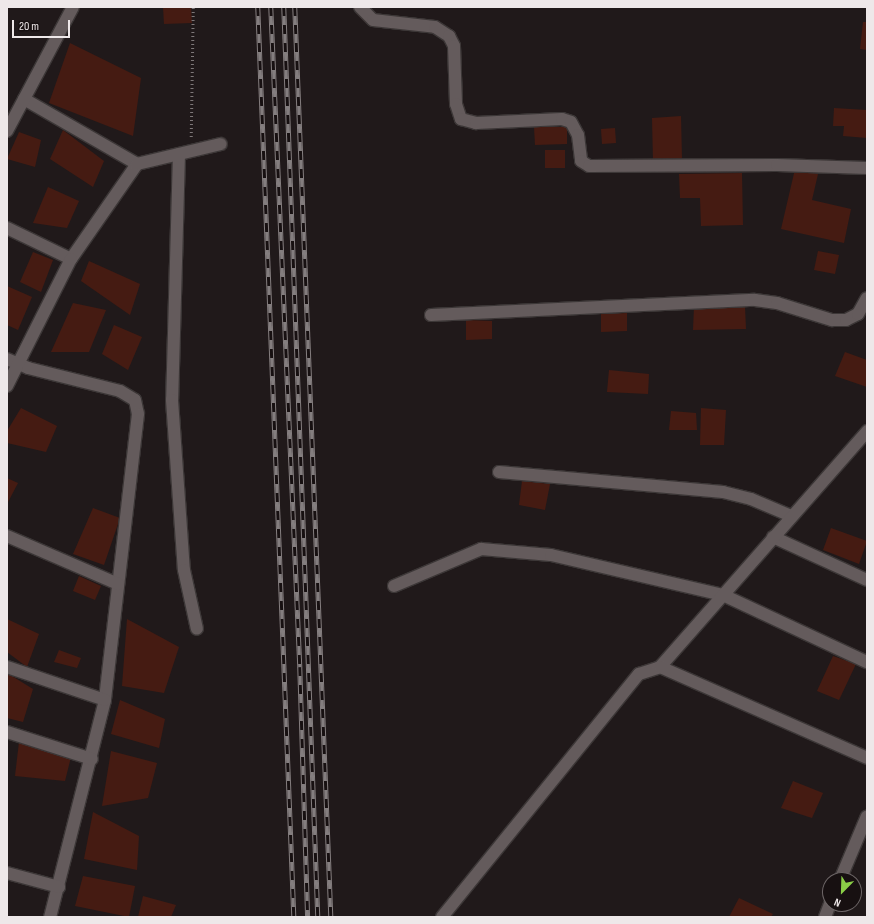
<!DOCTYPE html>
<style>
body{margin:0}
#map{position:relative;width:874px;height:924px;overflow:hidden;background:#20191a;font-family:"Sofia Sans Condensed",sans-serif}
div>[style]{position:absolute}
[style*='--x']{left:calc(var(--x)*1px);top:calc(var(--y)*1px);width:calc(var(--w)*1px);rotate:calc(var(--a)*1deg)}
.building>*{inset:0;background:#451b12}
.path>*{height:2.5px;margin-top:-1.25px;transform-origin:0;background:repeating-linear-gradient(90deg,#7e7879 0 1px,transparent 0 4px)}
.roads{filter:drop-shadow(1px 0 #3c3737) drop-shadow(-1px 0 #3c3737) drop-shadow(0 1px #3c3737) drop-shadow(0 -1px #3c3737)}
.minor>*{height:12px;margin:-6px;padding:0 6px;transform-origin:6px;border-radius:6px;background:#645b5c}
.rail>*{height:4.5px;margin-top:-2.25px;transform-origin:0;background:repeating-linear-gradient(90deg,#171011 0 9px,#847e7f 0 18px);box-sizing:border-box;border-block:1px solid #847e7f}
span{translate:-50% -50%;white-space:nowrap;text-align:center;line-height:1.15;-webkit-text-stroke:4px #171011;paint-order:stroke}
.frame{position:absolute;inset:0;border:8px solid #eee8e9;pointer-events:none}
.north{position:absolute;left:822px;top:872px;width:40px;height:40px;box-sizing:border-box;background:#171011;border:1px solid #6d6667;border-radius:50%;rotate:203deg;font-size:11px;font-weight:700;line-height:16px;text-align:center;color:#eee8e9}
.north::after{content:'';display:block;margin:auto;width:14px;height:18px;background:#8ace47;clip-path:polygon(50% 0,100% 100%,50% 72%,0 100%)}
.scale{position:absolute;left:12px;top:20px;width:58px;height:18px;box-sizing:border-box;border:2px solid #eee8e9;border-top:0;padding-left:5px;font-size:12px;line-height:14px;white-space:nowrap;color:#eee8e9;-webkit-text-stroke:3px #171011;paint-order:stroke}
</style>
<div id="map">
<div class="building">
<i style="clip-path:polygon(163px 7px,191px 7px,192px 23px,164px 24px)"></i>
<i style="clip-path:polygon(863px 22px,867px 22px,867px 50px,860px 49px)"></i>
<i style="clip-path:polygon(70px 43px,141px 78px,133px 136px,49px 103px)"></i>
<i style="clip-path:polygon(834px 108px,867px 110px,867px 138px,843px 136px,844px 126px,833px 126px)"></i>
<i style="clip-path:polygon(681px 116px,682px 160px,653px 161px,652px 118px)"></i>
<i style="clip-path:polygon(534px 127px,567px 127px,567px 144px,535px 145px)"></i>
<i style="clip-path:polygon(615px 128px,616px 143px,602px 144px,601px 129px)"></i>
<i style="clip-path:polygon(63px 130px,104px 161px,93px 187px,50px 159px)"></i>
<i style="clip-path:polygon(19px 132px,41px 140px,35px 167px,7px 159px)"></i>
<i style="clip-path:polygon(545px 150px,565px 150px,565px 168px,545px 168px)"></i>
<i style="clip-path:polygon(795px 169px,818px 174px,812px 200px,851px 209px,844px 243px,781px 229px)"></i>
<i style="clip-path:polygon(742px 173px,743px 225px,701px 226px,700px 198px,680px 198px,679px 174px)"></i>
<i style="clip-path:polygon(48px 187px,79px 201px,67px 228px,33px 223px)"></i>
<i style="clip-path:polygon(818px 251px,839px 255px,835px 274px,814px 270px)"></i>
<i style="clip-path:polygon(33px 252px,53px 260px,41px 292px,20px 282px)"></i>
<i style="clip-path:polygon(89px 261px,140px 284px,130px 315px,81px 281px)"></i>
<i style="clip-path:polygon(7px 286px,32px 297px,18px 330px,7px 325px)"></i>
<i style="clip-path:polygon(73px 303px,106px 310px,89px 352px,51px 352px)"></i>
<i style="clip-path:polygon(694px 307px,745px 307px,746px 329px,693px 330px)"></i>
<i style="clip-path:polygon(627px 313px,627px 331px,601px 332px,601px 314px)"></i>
<i style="clip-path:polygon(466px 320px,492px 321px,492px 339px,466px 340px)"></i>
<i style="clip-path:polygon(114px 325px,142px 337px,128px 370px,102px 354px)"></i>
<i style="clip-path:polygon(845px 352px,867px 360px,867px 387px,835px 376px)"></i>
<i style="clip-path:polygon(609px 370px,649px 374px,648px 394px,607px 392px)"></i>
<i style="clip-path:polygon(21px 408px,57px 426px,46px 452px,7px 443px,7px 431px)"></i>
<i style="clip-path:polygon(701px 408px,726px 410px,724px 445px,700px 445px)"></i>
<i style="clip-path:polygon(671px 411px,696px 413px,697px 430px,669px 430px)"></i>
<i style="clip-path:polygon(7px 478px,18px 483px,7px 504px)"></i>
<i style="clip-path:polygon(522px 481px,550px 484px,545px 510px,519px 505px)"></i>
<i style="clip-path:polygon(93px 508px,120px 518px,104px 565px,73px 554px)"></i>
<i style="clip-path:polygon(831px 528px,867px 541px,859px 564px,823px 550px)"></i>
<i style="clip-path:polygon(79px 576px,101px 586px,95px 600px,73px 591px)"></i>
<i style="clip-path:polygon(7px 619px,39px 634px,27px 667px,7px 652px)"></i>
<i style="clip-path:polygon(127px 619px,179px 647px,164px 693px,122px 686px)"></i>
<i style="clip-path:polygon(59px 650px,81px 658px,77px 668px,54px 662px)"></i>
<i style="clip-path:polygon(833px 656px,856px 664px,839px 700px,817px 691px)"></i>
<i style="clip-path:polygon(7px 673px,33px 689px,23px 722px,7px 718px)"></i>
<i style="clip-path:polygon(120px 700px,165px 719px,159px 748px,111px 734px)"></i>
<i style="clip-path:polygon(19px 742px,72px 753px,65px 781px,15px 776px)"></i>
<i style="clip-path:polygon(111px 751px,157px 763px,148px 798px,102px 806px)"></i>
<i style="clip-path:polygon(793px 781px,823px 793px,812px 818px,781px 808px)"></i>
<i style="clip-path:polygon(93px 812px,139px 836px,137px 870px,84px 859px)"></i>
<i style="clip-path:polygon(83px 876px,135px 886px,129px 917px,75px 906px)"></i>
<i style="clip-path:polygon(143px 896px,176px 905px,171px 917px,138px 917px)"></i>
<i style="clip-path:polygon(739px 898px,773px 914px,771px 917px,729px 917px)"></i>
</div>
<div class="path">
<i style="--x:191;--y:137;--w:130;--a:-89.1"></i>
</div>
<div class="roads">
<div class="minor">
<i style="--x:360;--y:7;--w:18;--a:45"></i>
<i style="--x:373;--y:20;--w:62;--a:6.4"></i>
<i style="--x:435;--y:27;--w:17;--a:33"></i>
<i style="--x:449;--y:36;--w:11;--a:63"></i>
<i style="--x:454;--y:46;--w:58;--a:88"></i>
<i style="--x:456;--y:104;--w:16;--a:72"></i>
<i style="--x:461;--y:119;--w:16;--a:15"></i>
<i style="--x:476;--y:123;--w:86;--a:-2.7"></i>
<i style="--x:562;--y:119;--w:9;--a:18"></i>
<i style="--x:571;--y:122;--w:15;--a:62"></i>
<i style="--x:578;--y:135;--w:26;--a:83"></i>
<i style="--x:581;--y:161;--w:9;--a:32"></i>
<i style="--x:589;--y:166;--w:188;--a:-0.3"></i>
<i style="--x:777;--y:165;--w:90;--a:1.9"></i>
<i style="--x:24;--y:99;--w:130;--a:29.9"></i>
<i style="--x:7;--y:131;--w:140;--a:-62"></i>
<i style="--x:179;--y:154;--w:246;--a:91.6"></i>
<i style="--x:172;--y:400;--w:170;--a:86"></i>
<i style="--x:184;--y:570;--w:60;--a:77.6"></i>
<i style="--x:7;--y:228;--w:71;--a:25.8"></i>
<i style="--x:71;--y:259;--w:116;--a:-55.2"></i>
<i style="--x:137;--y:164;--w:86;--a:-13.4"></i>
<i style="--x:431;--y:315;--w:324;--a:-2.7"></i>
<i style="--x:755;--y:300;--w:22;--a:8"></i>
<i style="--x:777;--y:303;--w:58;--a:17.2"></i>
<i style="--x:832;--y:320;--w:14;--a:0"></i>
<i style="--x:846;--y:320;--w:13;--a:-27"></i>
<i style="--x:858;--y:314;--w:18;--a:-61"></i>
<i style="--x:7;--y:359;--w:23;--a:23"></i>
<i style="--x:28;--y:368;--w:95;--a:14"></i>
<i style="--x:120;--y:391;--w:17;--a:31"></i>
<i style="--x:135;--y:400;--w:14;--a:78"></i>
<i style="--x:138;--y:414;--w:288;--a:96.6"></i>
<i style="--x:105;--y:700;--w:224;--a:104.2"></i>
<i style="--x:7;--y:386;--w:142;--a:-63.3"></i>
<i style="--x:499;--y:472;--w:225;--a:5.1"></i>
<i style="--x:723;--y:492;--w:29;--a:14"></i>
<i style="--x:751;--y:499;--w:43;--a:23"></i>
<i style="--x:7;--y:536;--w:121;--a:23.4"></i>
<i style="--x:773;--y:537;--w:103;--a:24.6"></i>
<i style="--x:394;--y:586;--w:95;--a:-23"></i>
<i style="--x:481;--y:549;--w:70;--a:4.9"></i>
<i style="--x:551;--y:555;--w:177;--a:13.1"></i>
<i style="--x:723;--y:595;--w:159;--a:25"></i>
<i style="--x:7;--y:667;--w:103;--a:18.6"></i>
<i style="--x:660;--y:667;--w:314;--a:-48.7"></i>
<i style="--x:7;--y:732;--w:89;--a:17.6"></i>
<i style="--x:7;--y:873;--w:54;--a:15.1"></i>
<i style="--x:840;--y:880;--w:69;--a:-67.1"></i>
<i style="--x:442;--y:917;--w:313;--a:-51"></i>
<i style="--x:639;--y:674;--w:22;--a:-18"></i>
<i style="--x:660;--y:667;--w:226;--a:23.7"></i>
<i style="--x:825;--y:917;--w:14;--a:-69"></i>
</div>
</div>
<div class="rail">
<i style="--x:258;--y:7;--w:911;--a:87.73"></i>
<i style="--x:271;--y:7;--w:661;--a:87.48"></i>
<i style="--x:300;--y:667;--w:250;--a:88.2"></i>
<i style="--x:284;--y:7;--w:911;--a:87.86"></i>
<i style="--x:295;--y:7;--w:911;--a:87.73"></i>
</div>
<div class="frame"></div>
<div class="north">N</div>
<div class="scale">20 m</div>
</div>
